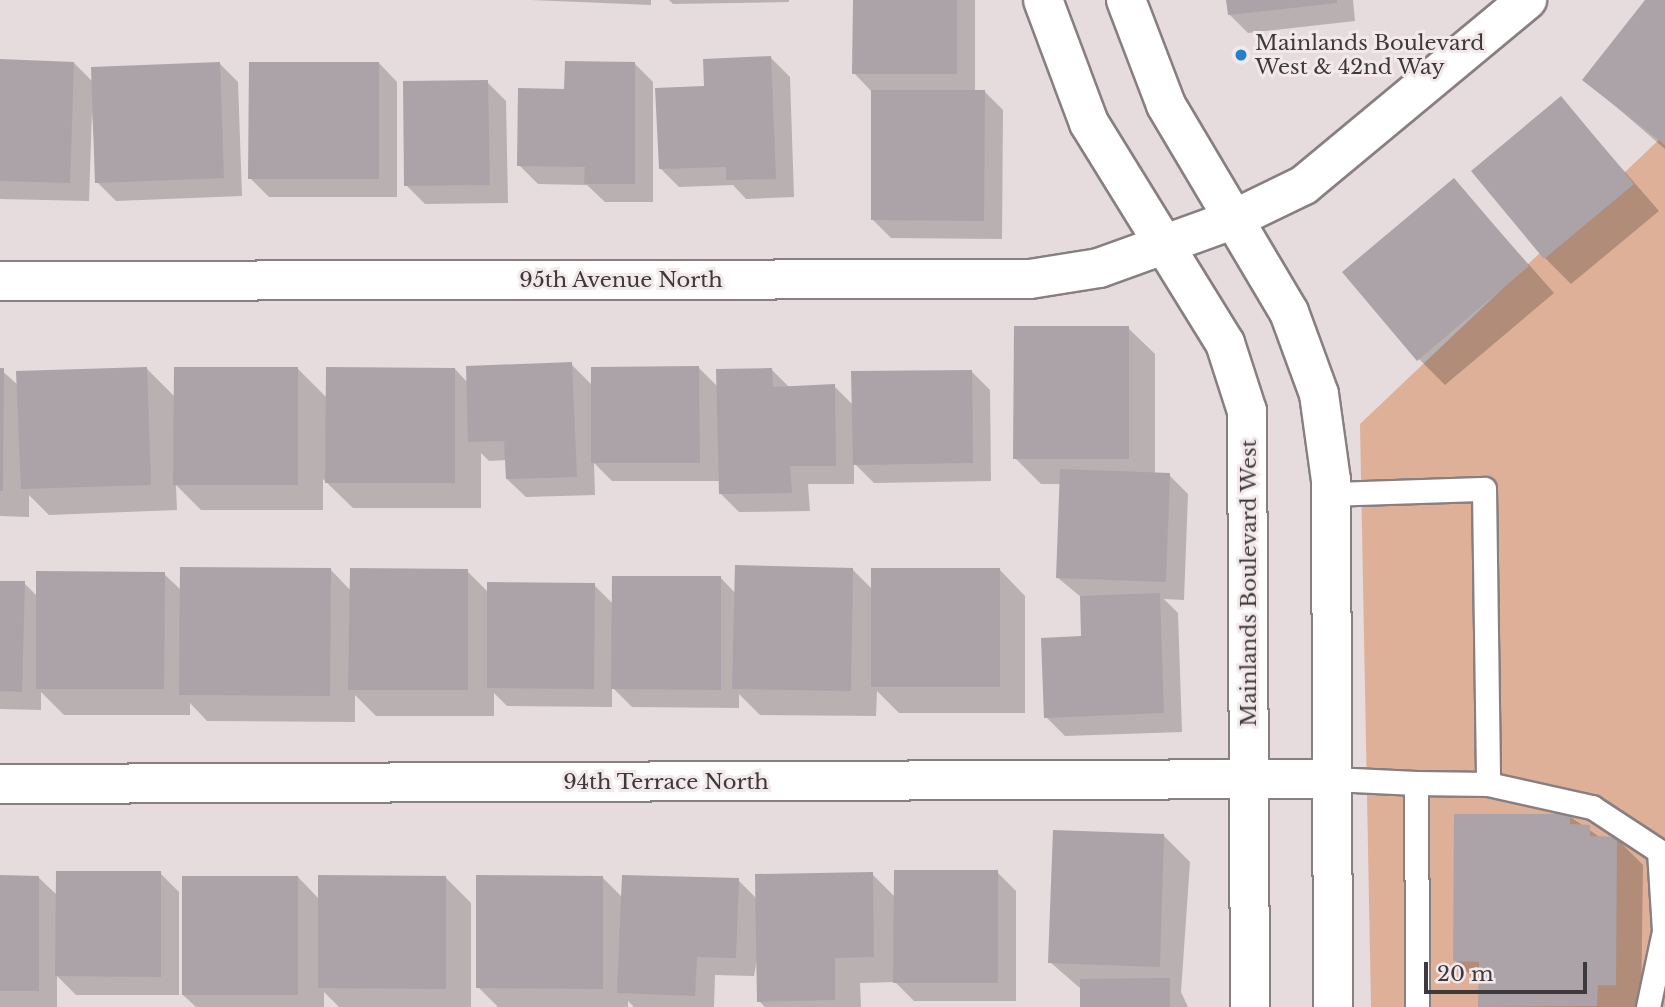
<!DOCTYPE html>
<style>
body{margin:0}
#map{position:relative;width:1665px;height:1007px;overflow:hidden;background:#e6dcde;font-family:"Libre Baskerville",serif}
div>[style]{position:absolute}
[style*='--x']{left:calc(var(--x)*1px);top:calc(var(--y)*1px);width:calc(var(--w)*1px);rotate:calc(var(--a)*1deg)}
.green>*{inset:0;background:#deb097}
.shadow>*{inset:0;background:#0003}
.building>*{inset:0;background:#aba3a8}
.roads{filter:drop-shadow(2px 0 #887f81) drop-shadow(-2px 0 #887f81) drop-shadow(0 2px #887f81) drop-shadow(0 -2px #887f81)}
.lane>*{height:23px;margin:-11.5px;padding:0 11.5px;transform-origin:11.5px;border-radius:11.5px;background:#fff}
.street>*{height:38px;margin:-19px;padding:0 19px;transform-origin:19px;border-radius:19px;background:#fff}
.secondary>*{height:38px;margin:-19px;padding:0 19px;transform-origin:19px;border-radius:19px;background:#fff}
.dots>*{width:19px;height:19px;translate:-50% -50%;box-sizing:border-box;border:4px solid #f3e9eb;border-radius:50%}
span{translate:-50% -50%;white-space:nowrap;text-align:center;line-height:1.15;-webkit-text-stroke:6px #f3e9eb;paint-order:stroke}
.poi-label{font-size:21px;color:#3e3a3b}
.left{translate:0 -50%;text-align:left}
.street-label{font-size:21px;color:#3e3a3b}
.scale{position:absolute;left:1424px;top:962px;width:163px;height:32px;box-sizing:border-box;border:4px solid #3e3a3b;border-top:0;padding-left:9px;font-size:21px;line-height:24px;white-space:nowrap;color:#3e3a3b;-webkit-text-stroke:5px #f3e9eb;paint-order:stroke}
</style>
<div id="map">
<div class="green">
<i style="clip-path:polygon(1665px 134px,1665px 1007px,1371px 1007px,1360px 424px)"></i>
</div>
<div class="shadow">
<i style="clip-path:polygon(531px 0,651px 0,651px 5px)"></i>
<i style="clip-path:polygon(669px 0,789px 0,789px 2px,673px 4px)"></i>
<i style="clip-path:polygon(855px 0,975px 0,975px 91px,984px 91px,1003px 110px,1002px 239px,891px 238px,872px 219px,873px 93px,854px 73px)"></i>
<i style="clip-path:polygon(1228px 0,1353px 0,1355px 21px,1248px 33px,1229px 14px)"></i>
<i style="clip-path:polygon(1648px 0,1665px 0,1665px 149px,1584px 79px)"></i>
<i style="clip-path:polygon(771px 58px,790px 77px,794px 197px,746px 199px,733px 185px,679px 187px,660px 168px,706px 88px)"></i>
<i style="clip-path:polygon(0 61px,74px 63px,94px 83px,219px 63px,238px 82px,242px 196px,116px 201px,97px 182px,92px 111px,89px 201px,0 199px)"></i>
<i style="clip-path:polygon(379px 63px,397px 82px,397px 197px,269px 197px,250px 178px)"></i>
<i style="clip-path:polygon(634px 63px,653px 82px,653px 202px,605px 202px,587px 185px,538px 184px,519px 165px)"></i>
<i style="clip-path:polygon(487px 82px,506px 101px,508px 203px,425px 204px,406px 185px)"></i>
<i style="clip-path:polygon(1561px 98px,1659px 211px,1571px 284px,1545px 258px)"></i>
<i style="clip-path:polygon(1454px 180px,1554px 293px,1445px 385px,1419px 359px)"></i>
<i style="clip-path:polygon(1128px 328px,1155px 354px,1155px 474px,1169px 475px,1188px 494px,1184px 600px,1164px 599px,1178px 613px,1182px 732px,1065px 736px,1046px 717px,1083px 638px,1081px 597px,1058px 578px,1062px 484px,1041px 484px,1015px 458px)"></i>
<i style="clip-path:polygon(571px 364px,593px 386px,699px 368px,718px 387px,772px 370px,790px 388px,834px 386px,854px 406px,971px 371px,990px 390px,991px 481px,874px 483px,854px 463px,854px 484px,808px 484px,810px 511px,739px 512px,720px 493px,720px 481px,612px 481px,594px 463px,595px 495px,526px 497px,507px 479px,507px 460px,489px 461px,481px 453px,481px 508px,353px 508px,323px 479px,323px 510px,201px 510px,176px 485px,177px 510px,49px 515px,29px 495px,29px 517px,0 516px,0 369px,18px 385px,147px 369px,175px 397px,298px 369px,327px 398px,455px 369px,468px 383px)"></i>
<i style="clip-path:polygon(330px 569px,351px 591px,467px 571px,489px 593px,594px 585px,614px 605px,720px 577px,736px 594px,852px 569px,873px 590px,999px 569px,1025px 596px,1025px 713px,899px 713px,877px 691px,876px 716px,760px 715px,739px 694px,739px 708px,632px 707px,612px 687px,612px 707px,507px 706px,494px 693px,494px 716px,376px 716px,355px 695px,355px 722px,207px 721px,190px 703px,190px 715px,64px 715px,41px 692px,41px 710px,0 709px,0 582px,24px 583px,38px 597px,164px 574px,182px 591px)"></i>
<i style="clip-path:polygon(1569px 816px,1601px 838px,1617px 839px,1643px 865px,1641px 1007px,1480px 1007px,1480px 985px,1455px 960px)"></i>
<i style="clip-path:polygon(1164px 836px,1190px 862px,1181px 992px,1188px 1007px,1082px 1007px,1081px 989px,1050px 962px)"></i>
<i style="clip-path:polygon(997px 872px,1016px 891px,1016px 1001px,914px 1001px,895px 982px,860px 983px,861px 1007px,765px 1007px,759px 1001px,758px 954px,754px 976px,715px 975px,714px 1007px,634px 1007px,628px 1001px,628px 1007px,498px 1007px,478px 987px,602px 877px,623px 898px,738px 880px,758px 900px,872px 874px,895px 897px)"></i>
<i style="clip-path:polygon(160px 873px,179px 892px,179px 995px,76px 995px,57px 976px,57px 1007px,0 1007px,0 877px,38px 877px,58px 896px)"></i>
<i style="clip-path:polygon(298px 877px,319px 899px,445px 877px,471px 903px,471px 1007px,339px 1007px,324px 992px,324px 1007px,196px 1007px,183px 995px)"></i>
</div>
<div class="building">
<i style="clip-path:polygon(853px 0,957px 0,957px 74px,852px 74px)"></i>
<i style="clip-path:polygon(1226px 0,1337px 0,1337px 3px,1228px 15px)"></i>
<i style="clip-path:polygon(1645px 0,1665px 0,1665px 145px,1582px 80px)"></i>
<i style="clip-path:polygon(771px 56px,776px 179px,726px 180px,726px 167px,659px 169px,655px 88px,704px 86px,703px 59px)"></i>
<i style="clip-path:polygon(0 59px,74px 62px,70px 183px,0 181px)"></i>
<i style="clip-path:polygon(565px 61px,635px 62px,635px 184px,584px 184px,585px 167px,517px 166px,518px 88px,564px 89px)"></i>
<i style="clip-path:polygon(220px 62px,224px 178px,95px 183px,91px 67px)"></i>
<i style="clip-path:polygon(249px 62px,379px 62px,379px 179px,248px 179px)"></i>
<i style="clip-path:polygon(488px 80px,490px 185px,404px 186px,403px 81px)"></i>
<i style="clip-path:polygon(871px 90px,985px 90px,984px 221px,871px 220px)"></i>
<i style="clip-path:polygon(1561px 96px,1634px 184px,1544px 259px,1471px 171px)"></i>
<i style="clip-path:polygon(1454px 178px,1529px 266px,1417px 361px,1342px 272px)"></i>
<i style="clip-path:polygon(1014px 326px,1129px 326px,1129px 459px,1013px 459px)"></i>
<i style="clip-path:polygon(572px 362px,577px 477px,506px 479px,504px 441px,468px 442px,466px 366px)"></i>
<i style="clip-path:polygon(699px 366px,700px 463px,591px 463px,591px 367px)"></i>
<i style="clip-path:polygon(147px 367px,151px 485px,21px 489px,16px 371px)"></i>
<i style="clip-path:polygon(174px 367px,298px 367px,298px 485px,173px 485px)"></i>
<i style="clip-path:polygon(326px 367px,455px 368px,455px 483px,325px 483px)"></i>
<i style="clip-path:polygon(0 368px,4px 368px,3px 491px,0 491px)"></i>
<i style="clip-path:polygon(772px 368px,773px 387px,835px 384px,836px 466px,790px 466px,792px 493px,719px 494px,716px 369px)"></i>
<i style="clip-path:polygon(972px 370px,973px 463px,853px 465px,851px 371px)"></i>
<i style="clip-path:polygon(1060px 469px,1170px 473px,1166px 582px,1056px 578px)"></i>
<i style="clip-path:polygon(735px 565px,853px 568px,851px 691px,732px 689px)"></i>
<i style="clip-path:polygon(180px 567px,331px 568px,330px 696px,179px 695px)"></i>
<i style="clip-path:polygon(350px 568px,468px 569px,468px 690px,348px 690px)"></i>
<i style="clip-path:polygon(871px 568px,1000px 568px,1000px 687px,871px 687px)"></i>
<i style="clip-path:polygon(36px 571px,165px 572px,164px 689px,36px 689px)"></i>
<i style="clip-path:polygon(612px 576px,721px 576px,721px 690px,611px 689px)"></i>
<i style="clip-path:polygon(0 581px,25px 581px,22px 692px,0 691px)"></i>
<i style="clip-path:polygon(487px 582px,595px 583px,594px 689px,487px 688px)"></i>
<i style="clip-path:polygon(1160px 593px,1164px 713px,1044px 718px,1041px 638px,1081px 636px,1080px 596px)"></i>
<i style="clip-path:polygon(1454px 814px,1570px 814px,1570px 824px,1590px 825px,1590px 836px,1617px 837px,1616px 985px,1598px 985px,1597px 1006px,1478px 1007px,1479px 962px,1453px 961px)"></i>
<i style="clip-path:polygon(1053px 830px,1164px 834px,1160px 967px,1048px 963px)"></i>
<i style="clip-path:polygon(894px 870px,998px 870px,998px 983px,893px 983px)"></i>
<i style="clip-path:polygon(56px 871px,161px 871px,161px 977px,55px 976px)"></i>
<i style="clip-path:polygon(873px 872px,874px 957px,835px 958px,835px 1000px,757px 1002px,755px 874px)"></i>
<i style="clip-path:polygon(0 875px,39px 876px,39px 991px,0 991px)"></i>
<i style="clip-path:polygon(318px 875px,446px 876px,446px 989px,318px 988px)"></i>
<i style="clip-path:polygon(476px 875px,603px 876px,603px 989px,476px 988px)"></i>
<i style="clip-path:polygon(622px 875px,739px 878px,736px 958px,697px 957px,695px 996px,617px 993px)"></i>
<i style="clip-path:polygon(182px 876px,298px 876px,298px 995px,182px 995px)"></i>
<i style="clip-path:polygon(1170px 978px,1170px 1007px,1080px 1007px,1080px 979px)"></i>
</div>
<div class="roads">
<div class="lane">
<i style="--x:1331;--y:494;--w:153;--a:-1.9"></i>
<i style="--x:1484;--y:489;--w:295;--a:89.2"></i>
<i style="--x:1488;--y:784;--w:72;--a:-179.2"></i>
<i style="--x:1332;--y:779;--w:84;--a:2.7"></i>
<i style="--x:1416;--y:783;--w:224;--a:89.7"></i>
<i style="--x:1488;--y:784;--w:107;--a:12.5"></i>
<i style="--x:1592;--y:807;--w:80;--a:33.3"></i>
<i style="--x:1659;--y:851;--w:80;--a:86.4"></i>
<i style="--x:1664;--y:931;--w:78;--a:101.9"></i>
</div>
<div class="street">
<i style="--x:0;--y:281;--w:1030;--a:-0.11"></i>
<i style="--x:1030;--y:279;--w:70;--a:-9.1"></i>
<i style="--x:1099;--y:268;--w:141;--a:-19.8"></i>
<i style="--x:1232;--y:220;--w:80;--a:-25.9"></i>
<i style="--x:1304;--y:185;--w:290;--a:-39.7"></i>
<i style="--x:0;--y:784;--w:1332;--a:-0.22"></i>
</div>
<div class="secondary">
<i style="--x:1043;--y:0;--w:131;--a:69.5"></i>
<i style="--x:1089;--y:123;--w:259;--a:58.3"></i>
<i style="--x:1225;--y:343;--w:71;--a:72.1"></i>
<i style="--x:1247;--y:411;--w:596;--a:89.71"></i>
<i style="--x:1126;--y:0;--w:112;--a:69.1"></i>
<i style="--x:1166;--y:105;--w:241;--a:59.3"></i>
<i style="--x:1289;--y:312;--w:87;--a:69.9"></i>
<i style="--x:1319;--y:394;--w:87;--a:82.1"></i>
<i style="--x:1331;--y:480;--w:527;--a:89.78"></i>
</div>
</div>
<div class="dots">
<i style="left:1241px;top:55px;background:#2381ce"></i>
</div>
<div class="poi-label">
<span class="left" style="left:1255px;top:55px">Mainlands Boulevard<br>West &amp; 42nd Way</span>
</div>
<div class="street-label">
<span style="left:621px;top:280px">95th Avenue North</span>
<span style="left:1249px;top:583px;rotate:-90deg">Mainlands Boulevard West</span>
<span style="left:666px;top:782px">94th Terrace North</span>
</div>
<div class="scale">20 m</div>
</div>
